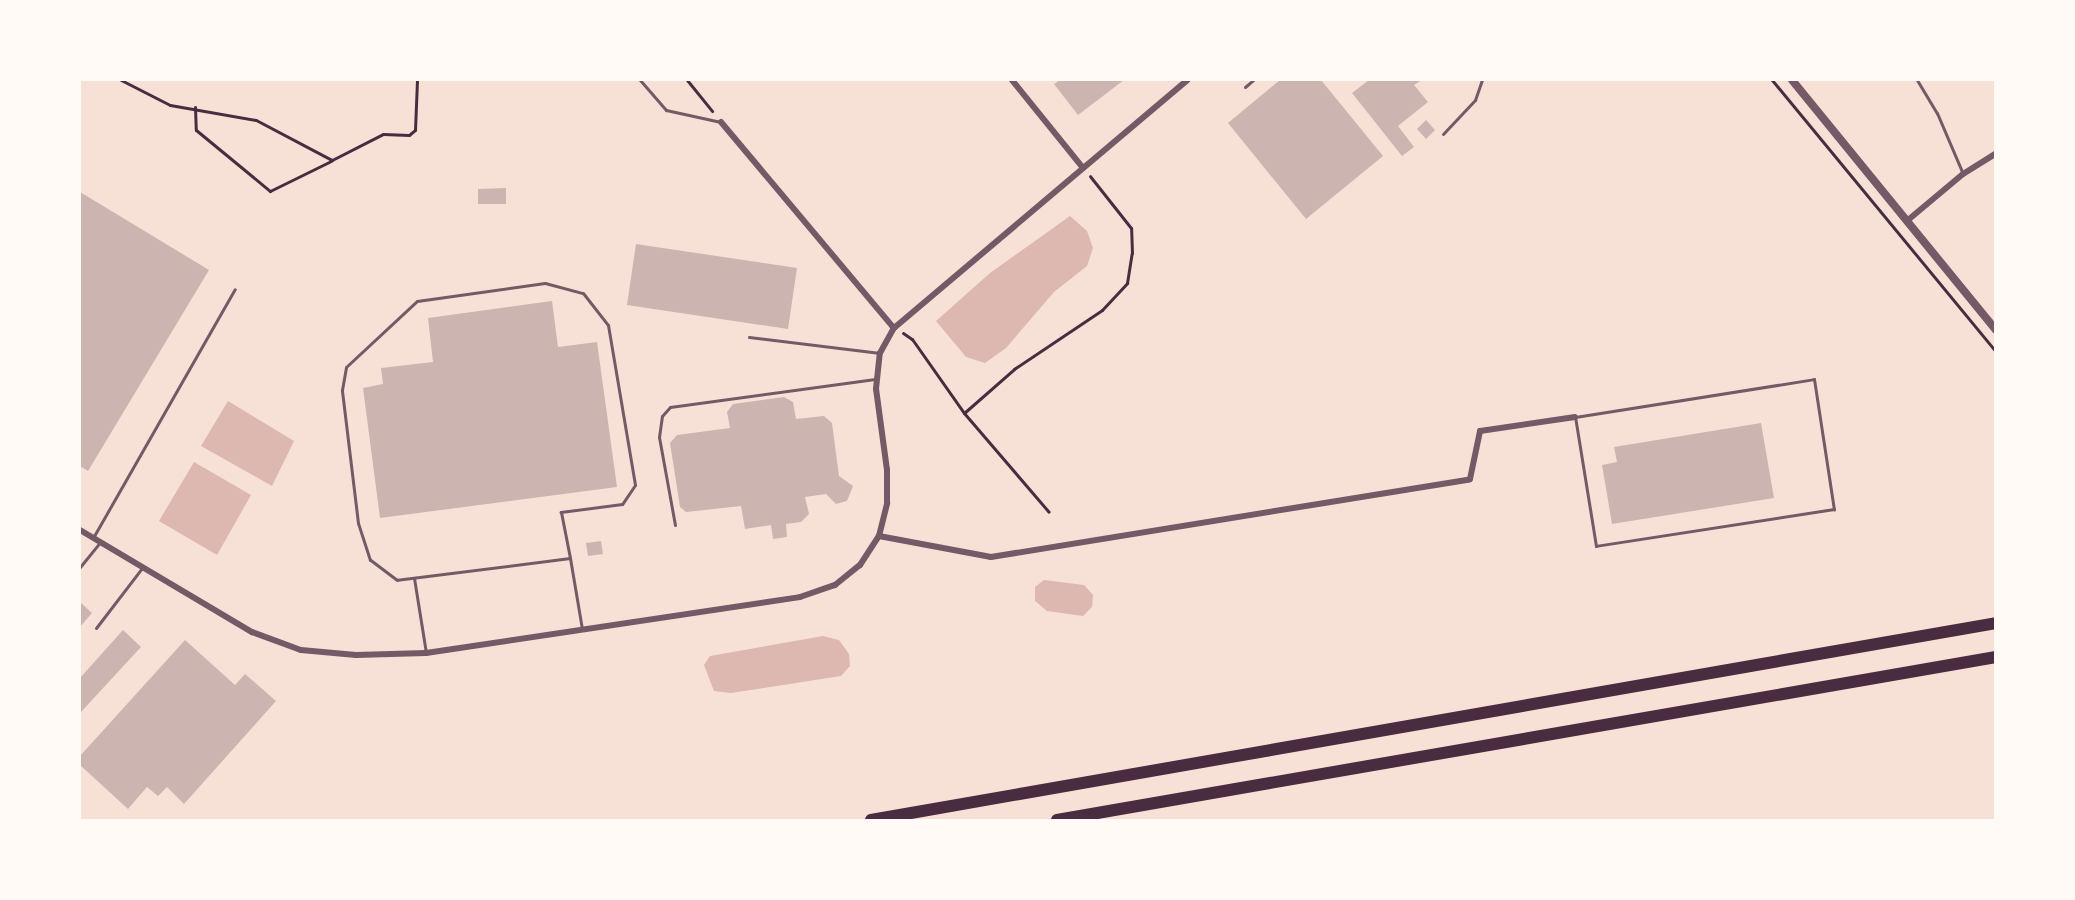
<!DOCTYPE html>
<style>
body{margin:0}
#map{position:relative;width:2075px;height:900px;overflow:hidden;background:#f7e1d7;font-family:"Nunito Sans",sans-serif}
div>[style]{position:absolute}
[style*='--x']{left:calc(var(--x)*1px);top:calc(var(--y)*1px);width:calc(var(--w)*1px);rotate:calc(var(--a)*1deg)}
.water>*{inset:0;background:#dcb8b0}
.building>*{inset:0;background:#ccb4b1}
.path>*{height:3px;margin:-1.5px;padding:0 1.5px;transform-origin:1.5px;border-radius:1.5px;background:#4a2c40}
.service>*{height:3px;margin:-1.5px;padding:0 1.5px;transform-origin:1.5px;border-radius:1.5px;background:#755966}
.minor>*{height:6px;margin:-3px;padding:0 3px;transform-origin:3px;border-radius:3px;background:#755966}
.tertiary>*{height:8px;margin:-4px;padding:0 4px;transform-origin:4px;border-radius:4px;background:#755966}
.motorway>*{height:12px;margin:-6px;padding:0 6px;transform-origin:6px;border-radius:6px;background:#4a2c40}
span{translate:-50% -50%;white-space:nowrap;text-align:center;line-height:1.15;-webkit-text-stroke:5px #fffaf5;paint-order:stroke}
.frame{position:absolute;inset:0;border:81px solid #fffaf5;pointer-events:none}
</style>
<div id="map">
<div class="water">
<i style="clip-path:polygon(1070px 216px,1087px 231px,1093px 248px,1087px 266px,1054px 292px,1006px 348px,985px 363px,966px 357px,936px 321px,990px 273px)"></i>
<i style="clip-path:polygon(228px 401px,294px 441px,272px 486px,201px 446px)"></i>
<i style="clip-path:polygon(194px 462px,251px 495px,217px 555px,159px 521px)"></i>
<i style="clip-path:polygon(1044px 580px,1084px 585px,1093px 595px,1092px 607px,1083px 616px,1047px 611px,1035px 601px,1035px 587px)"></i>
<i style="clip-path:polygon(823px 636px,839px 640px,849px 654px,850px 666px,841px 676px,731px 693px,714px 691px,704px 665px,710px 656px)"></i>
</div>
<div class="building">
<i style="clip-path:polygon(1060px 80px,1124px 80px,1078px 115px,1054px 84px)"></i>
<i style="clip-path:polygon(1280px 80px,1321px 80px,1383px 156px,1306px 219px,1228px 123px)"></i>
<i style="clip-path:polygon(1369px 80px,1422px 80px,1414px 85px,1428px 102px,1398px 126px,1414px 147px,1402px 156px,1352px 93px)"></i>
<i style="clip-path:polygon(1426px 120px,1435px 130px,1426px 139px,1417px 129px)"></i>
<i style="clip-path:polygon(506px 188px,506px 204px,478px 204px,478px 189px)"></i>
<i style="clip-path:polygon(80px 192px,209px 270px,88px 471px,80px 466px)"></i>
<i style="clip-path:polygon(636px 244px,797px 268px,788px 329px,627px 305px)"></i>
<i style="clip-path:polygon(552px 301px,558px 347px,597px 342px,617px 487px,380px 518px,363px 388px,383px 384px,381px 368px,433px 362px,428px 318px)"></i>
<i style="clip-path:polygon(784px 397px,793px 402px,796px 419px,824px 416px,832px 423px,839px 476px,853px 486px,847px 501px,836px 504px,826px 494px,805px 497px,809px 514px,801px 522px,786px 524px,787px 537px,773px 539px,771px 525px,745px 529px,741px 506px,686px 512px,680px 507px,670px 443px,677px 435px,730px 428px,727px 412px,733px 404px)"></i>
<i style="clip-path:polygon(1761px 423px,1774px 498px,1612px 524px,1602px 465px,1617px 462px,1614px 447px)"></i>
<i style="clip-path:polygon(601px 541px,603px 554px,588px 556px,586px 543px)"></i>
<i style="clip-path:polygon(80px 602px,92px 613px,80px 627px)"></i>
<i style="clip-path:polygon(123px 630px,141px 647px,81px 712px,80px 678px)"></i>
<i style="clip-path:polygon(185px 640px,235px 685px,245px 674px,276px 701px,184px 804px,167px 787px,158px 796px,147px 787px,128px 809px,80px 765px,80px 756px)"></i>
</div>
<div class="path">
<i style="--x:121;--y:80;--w:55;--a:27"></i>
<i style="--x:170;--y:105;--w:87;--a:9.9"></i>
<i style="--x:256;--y:120;--w:86;--a:27.8"></i>
<i style="--x:332;--y:160;--w:57;--a:-27"></i>
<i style="--x:383;--y:134;--w:26;--a:2"></i>
<i style="--x:409;--y:135;--w:8;--a:-40"></i>
<i style="--x:415;--y:130;--w:50;--a:-87.7"></i>
<i style="--x:687;--y:80;--w:40;--a:51"></i>
<i style="--x:1772;--y:80;--w:352;--a:50.5"></i>
<i style="--x:195;--y:107;--w:23;--a:88"></i>
<i style="--x:196;--y:130;--w:96;--a:39.5"></i>
<i style="--x:270;--y:191;--w:68;--a:-26.2"></i>
<i style="--x:903;--y:333;--w:11;--a:34"></i>
<i style="--x:912;--y:339;--w:90;--a:54.9"></i>
<i style="--x:964;--y:413;--w:130;--a:49.4"></i>
<i style="--x:964;--y:413;--w:67;--a:-41.3"></i>
<i style="--x:1014;--y:369;--w:106;--a:-33.8"></i>
<i style="--x:1102;--y:310;--w:37;--a:-47"></i>
<i style="--x:1127;--y:283;--w:30;--a:-81"></i>
<i style="--x:1132;--y:253;--w:25;--a:-92"></i>
<i style="--x:1131;--y:228;--w:66;--a:-128.3"></i>
</div>
<div class="service">
<i style="--x:640;--y:80;--w:40;--a:49"></i>
<i style="--x:666;--y:110;--w:56;--a:12.3"></i>
<i style="--x:1917;--y:80;--w:39;--a:59"></i>
<i style="--x:1937;--y:113;--w:66;--a:66.9"></i>
<i style="--x:1245;--y:87;--w:11;--a:-41"></i>
<i style="--x:1443;--y:134;--w:47;--a:-46.7"></i>
<i style="--x:1475;--y:100;--w:21;--a:-71"></i>
<i style="--x:749;--y:337;--w:132;--a:7"></i>
<i style="--x:1814;--y:379;--w:132;--a:81.3"></i>
<i style="--x:1834;--y:509;--w:241;--a:171.2"></i>
<i style="--x:1596;--y:546;--w:131;--a:-99.2"></i>
<i style="--x:1575;--y:417;--w:242;--a:-9"></i>
<i style="--x:675;--y:525;--w:89;--a:-100.3"></i>
<i style="--x:659;--y:437;--w:21;--a:-82"></i>
<i style="--x:662;--y:416;--w:12;--a:-48"></i>
<i style="--x:670;--y:407;--w:207;--a:-7.8"></i>
<i style="--x:94;--y:536;--w:284;--a:-60.3"></i>
<i style="--x:570;--y:558;--w:174;--a:172.8"></i>
<i style="--x:397;--y:580;--w:34;--a:-143"></i>
<i style="--x:370;--y:560;--w:39;--a:-108"></i>
<i style="--x:358;--y:523;--w:134;--a:-96.9"></i>
<i style="--x:342;--y:390;--w:23;--a:-80"></i>
<i style="--x:346;--y:367;--w:97;--a:-42.9"></i>
<i style="--x:417;--y:301;--w:129;--a:-8"></i>
<i style="--x:545;--y:283;--w:39;--a:15"></i>
<i style="--x:583;--y:293;--w:41;--a:52"></i>
<i style="--x:608;--y:325;--w:162;--a:80.4"></i>
<i style="--x:635;--y:485;--w:23;--a:124"></i>
<i style="--x:622;--y:504;--w:62;--a:172.5"></i>
<i style="--x:561;--y:512;--w:47;--a:78.9"></i>
<i style="--x:570;--y:558;--w:72;--a:80.4"></i>
<i style="--x:80;--y:567;--w:32;--a:-51"></i>
<i style="--x:414;--y:578;--w:76;--a:80.9"></i>
<i style="--x:96;--y:628;--w:76;--a:-52.5"></i>
</div>
<div class="minor">
<i style="--x:1012;--y:80;--w:113;--a:51.1"></i>
<i style="--x:721;--y:122;--w:269;--a:50"></i>
<i style="--x:1908;--y:220;--w:72;--a:-39.9"></i>
<i style="--x:1963;--y:174;--w:39;--a:-32"></i>
<i style="--x:80;--y:530;--w:200;--a:30.7"></i>
<i style="--x:252;--y:632;--w:52;--a:20.2"></i>
<i style="--x:301;--y:650;--w:55;--a:5.2"></i>
<i style="--x:356;--y:655;--w:70;--a:-1.6"></i>
<i style="--x:426;--y:653;--w:378;--a:-8.5"></i>
<i style="--x:800;--y:597;--w:37;--a:-19"></i>
<i style="--x:835;--y:585;--w:32;--a:-39"></i>
<i style="--x:860;--y:565;--w:35;--a:-57"></i>
<i style="--x:879;--y:536;--w:34;--a:-76"></i>
<i style="--x:887;--y:503;--w:33;--a:-90"></i>
<i style="--x:887;--y:470;--w:82;--a:-97.7"></i>
<i style="--x:876;--y:389;--w:36;--a:-84"></i>
<i style="--x:880;--y:353;--w:29;--a:-61"></i>
<i style="--x:894;--y:328;--w:384;--a:-40.2"></i>
<i style="--x:879;--y:536;--w:114;--a:10.6"></i>
<i style="--x:991;--y:557;--w:485;--a:-9.2"></i>
<i style="--x:1470;--y:479;--w:49;--a:-78.2"></i>
<i style="--x:1480;--y:431;--w:96;--a:-8.4"></i>
</div>
<div class="tertiary">
<i style="--x:1792;--y:80;--w:323;--a:50.8"></i>
</div>
<div class="motorway">
<i style="--x:871;--y:820;--w:1142;--a:-9.93"></i>
<i style="--x:1057;--y:820;--w:953;--a:-9.85"></i>
</div>
<div class="frame"></div>
</div>
